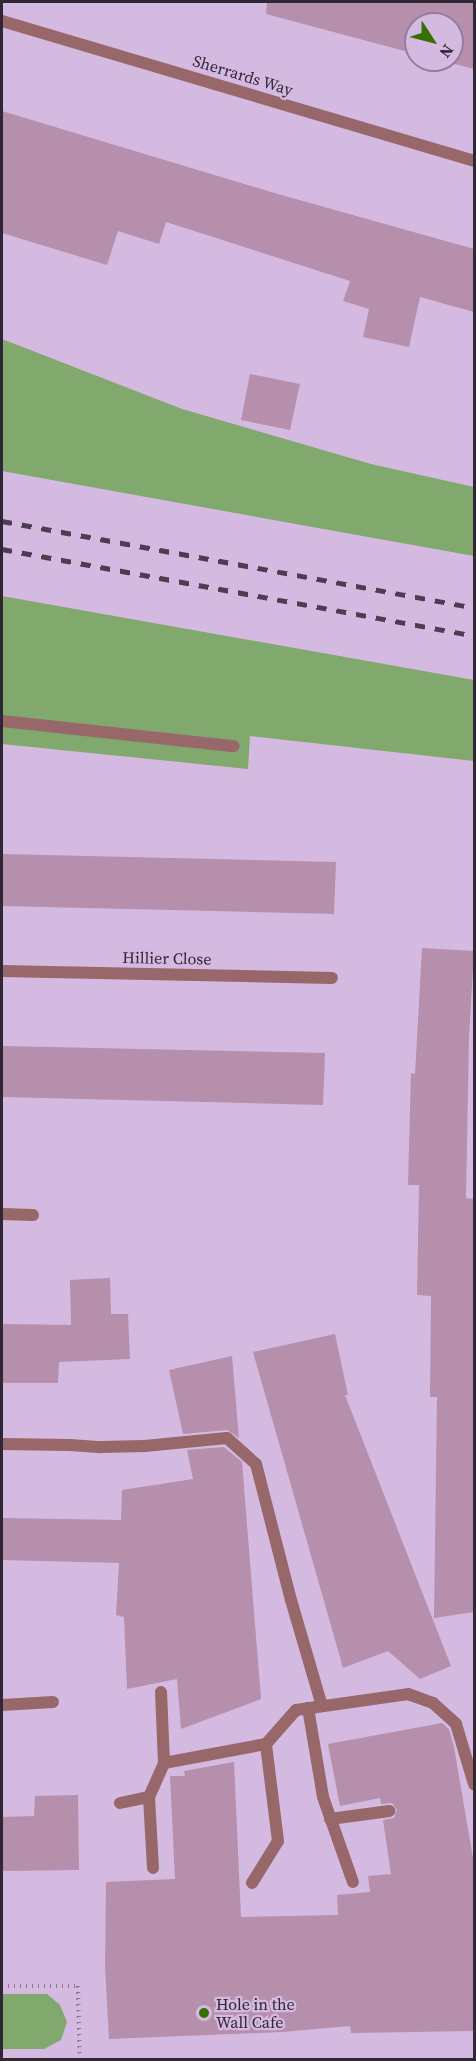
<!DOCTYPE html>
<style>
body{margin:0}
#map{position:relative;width:476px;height:2061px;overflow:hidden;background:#d4b9e1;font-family:"Source Serif 4",serif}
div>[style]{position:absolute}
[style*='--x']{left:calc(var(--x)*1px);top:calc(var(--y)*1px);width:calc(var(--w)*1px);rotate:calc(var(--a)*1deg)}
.green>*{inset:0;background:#81a86d}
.building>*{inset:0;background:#b68fac}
.path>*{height:4px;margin-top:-2px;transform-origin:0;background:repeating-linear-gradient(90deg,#8c7895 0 1.5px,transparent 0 6px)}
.lane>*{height:12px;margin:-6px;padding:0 6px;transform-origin:6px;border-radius:6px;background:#97676a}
.street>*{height:12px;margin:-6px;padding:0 6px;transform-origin:6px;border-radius:6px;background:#97676a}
.rail>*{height:4.5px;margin-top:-2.25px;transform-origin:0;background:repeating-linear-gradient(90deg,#4c3e51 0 10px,transparent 0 20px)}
.dots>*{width:16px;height:16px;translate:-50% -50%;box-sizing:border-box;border:3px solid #d4b9e1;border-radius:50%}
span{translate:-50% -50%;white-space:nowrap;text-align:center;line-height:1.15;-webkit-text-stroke:4.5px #d4b9e1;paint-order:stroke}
.street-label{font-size:16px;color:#312635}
.poi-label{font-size:16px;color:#312635}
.left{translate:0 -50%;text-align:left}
.frame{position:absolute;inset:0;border:3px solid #312635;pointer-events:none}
.north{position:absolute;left:404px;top:12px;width:60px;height:60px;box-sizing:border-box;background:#d4b9e1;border:2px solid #937e9c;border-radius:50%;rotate:126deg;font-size:16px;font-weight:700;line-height:24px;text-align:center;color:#312635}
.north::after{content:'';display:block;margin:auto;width:21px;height:27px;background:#367000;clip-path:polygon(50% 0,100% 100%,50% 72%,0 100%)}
</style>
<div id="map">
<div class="green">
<i style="clip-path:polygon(2px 339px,182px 409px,371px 464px,474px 487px,474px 556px,2px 471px)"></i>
<i style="clip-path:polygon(2px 596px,474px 680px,474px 761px,250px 736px,248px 769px,2px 744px)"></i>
<i style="clip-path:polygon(2px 1994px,47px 1994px,60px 2005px,67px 2022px,61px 2040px,44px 2049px,2px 2049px)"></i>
</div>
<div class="building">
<i style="clip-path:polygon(267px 2px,474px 2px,474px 69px,440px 60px,452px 60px,452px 24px,416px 24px,416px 54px,266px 14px)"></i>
<i style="clip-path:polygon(2px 111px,278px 194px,474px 249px,474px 312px,420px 297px,409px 347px,363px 337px,369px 309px,343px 301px,350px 281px,166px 222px,159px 244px,118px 231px,107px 265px,2px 233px)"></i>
<i style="clip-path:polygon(250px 374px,300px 384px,290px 430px,241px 420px)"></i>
<i style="clip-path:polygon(2px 854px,336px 862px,334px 914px,2px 906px)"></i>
<i style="clip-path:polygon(422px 948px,474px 951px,469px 1037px,466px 1198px,474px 1199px,474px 1612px,434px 1618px,437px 1397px,430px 1397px,431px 1296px,417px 1295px,419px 1185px,408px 1185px,411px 1073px,415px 1074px)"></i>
<i style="clip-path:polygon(2px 1046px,325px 1053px,323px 1105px,2px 1097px)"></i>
<i style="clip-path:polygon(110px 1278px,111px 1314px,128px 1314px,130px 1359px,59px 1362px,58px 1383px,2px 1383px,2px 1324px,71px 1325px,70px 1280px)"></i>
<i style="clip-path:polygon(335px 1334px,348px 1395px,345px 1395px,451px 1666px,420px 1679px,388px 1651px,343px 1668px,253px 1352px)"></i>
<i style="clip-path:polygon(232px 1356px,239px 1438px,227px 1430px,183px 1434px,169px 1370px)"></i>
<i style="clip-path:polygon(224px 1447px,242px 1462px,261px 1699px,181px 1729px,177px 1679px,127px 1689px,124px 1617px,116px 1615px,119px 1563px,2px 1560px,2px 1518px,121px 1520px,122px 1490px,193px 1479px,187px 1450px)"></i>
<i style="clip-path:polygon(442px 1723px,449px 1729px,454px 1747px,474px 1864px,473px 2031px,351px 2033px,350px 2026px,282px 2032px,109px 2039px,105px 1967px,106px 1882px,175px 1879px,170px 1776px,185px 1776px,184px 1771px,234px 1762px,241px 1917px,338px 1915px,337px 1895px,370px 1892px,368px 1876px,391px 1874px,383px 1820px,394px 1818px,397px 1810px,392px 1803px,381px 1804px,380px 1798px,340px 1806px,328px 1744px)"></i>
<i style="clip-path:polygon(78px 1795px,79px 1870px,2px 1871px,2px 1817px,34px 1816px,35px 1796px)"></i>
</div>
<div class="path">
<i style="--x:2;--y:1986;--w:76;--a:0"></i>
<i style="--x:78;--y:1986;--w:74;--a:88.5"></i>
</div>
<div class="lane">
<i style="--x:2;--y:721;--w:233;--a:6.2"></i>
<i style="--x:2;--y:1214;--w:31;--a:2"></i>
<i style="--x:70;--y:1445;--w:31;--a:4"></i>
<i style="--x:101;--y:1447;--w:44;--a:-1.3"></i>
<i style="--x:145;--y:1446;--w:82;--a:-5.6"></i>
<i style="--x:227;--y:1438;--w:39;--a:42"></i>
<i style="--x:256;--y:1464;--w:140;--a:75.6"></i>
<i style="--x:291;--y:1600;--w:110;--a:73.7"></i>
<i style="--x:2;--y:1705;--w:51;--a:-3.4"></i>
<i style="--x:308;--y:1708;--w:90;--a:80.4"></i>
<i style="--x:323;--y:1797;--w:90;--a:70.6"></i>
<i style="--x:164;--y:1763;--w:104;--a:-10.6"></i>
<i style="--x:149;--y:1797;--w:71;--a:86.8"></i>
<i style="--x:120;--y:1803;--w:30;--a:-12"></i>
<i style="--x:149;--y:1797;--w:37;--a:-66"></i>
<i style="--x:164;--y:1763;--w:71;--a:-92.4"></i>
<i style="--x:330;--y:1819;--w:60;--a:-7.7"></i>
<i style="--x:252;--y:1883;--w:49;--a:-58.2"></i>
<i style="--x:278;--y:1841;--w:98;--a:-97.1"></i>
<i style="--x:266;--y:1744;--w:45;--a:-48.6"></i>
<i style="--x:296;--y:1710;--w:113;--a:-8.1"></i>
<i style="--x:408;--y:1694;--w:27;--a:20"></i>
<i style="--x:433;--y:1703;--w:31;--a:42"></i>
<i style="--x:456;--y:1724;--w:63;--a:73.3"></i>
</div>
<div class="street">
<i style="--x:2;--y:21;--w:492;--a:16.5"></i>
<i style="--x:2;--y:971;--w:330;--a:1.2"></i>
<i style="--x:2;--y:1444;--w:68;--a:0.8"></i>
</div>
<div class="rail">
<i style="--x:2;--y:521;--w:480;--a:10.4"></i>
<i style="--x:2;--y:549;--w:480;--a:10.4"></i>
</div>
<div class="dots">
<i style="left:204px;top:2013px;background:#367000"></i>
</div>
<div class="street-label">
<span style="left:243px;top:75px;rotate:17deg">Sherrards Way</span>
<span style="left:167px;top:958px;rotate:1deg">Hillier Close</span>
</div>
<div class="poi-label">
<span class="left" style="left:216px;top:2013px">Hole in the<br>Wall Cafe</span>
</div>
<div class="frame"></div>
<div class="north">N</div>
</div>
